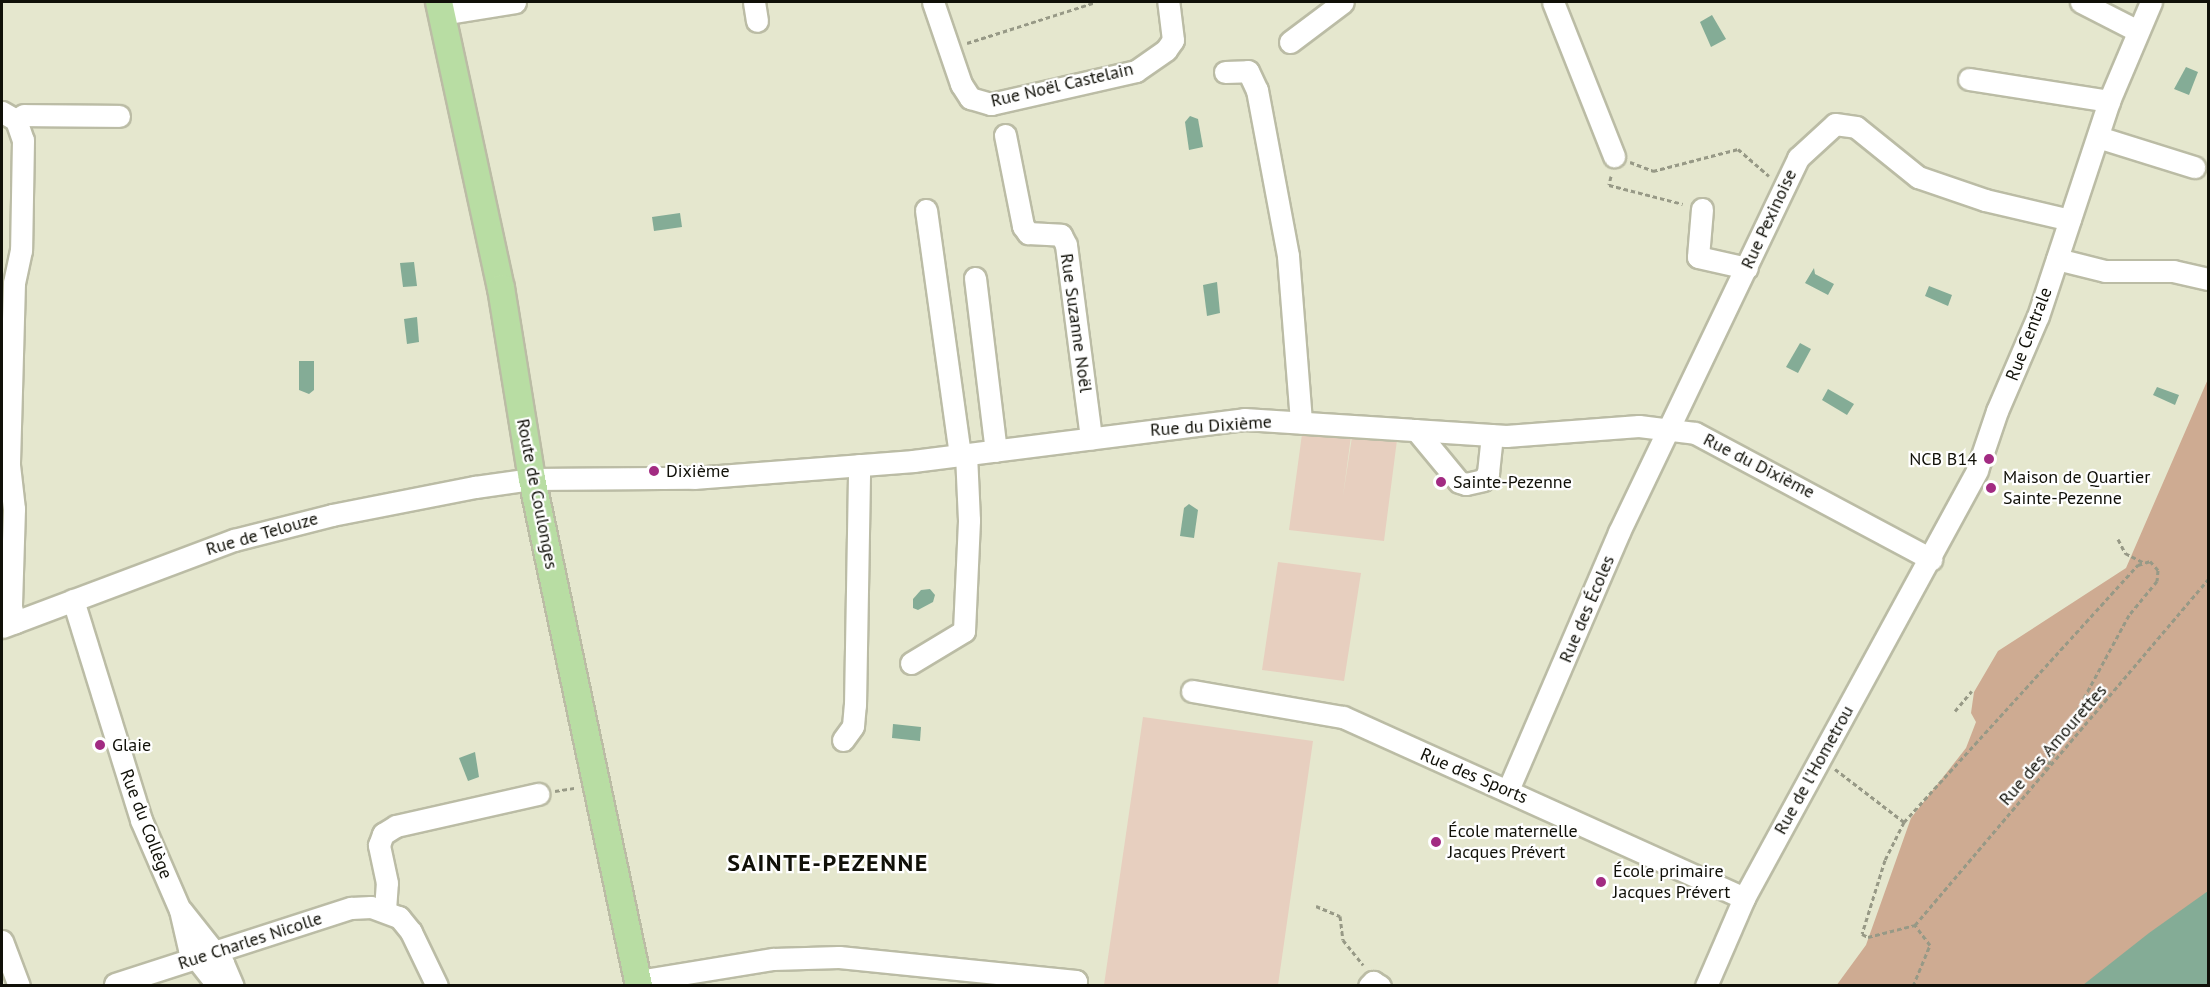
<!DOCTYPE html>
<meta charset="utf-8">
<style>
body{margin:0}
#map{position:relative;width:2210px;height:987px;overflow:hidden;background:#e5e7ce;font-family:"PT Sans",sans-serif}
div>[style]{position:absolute}
[style*='--x']{left:calc(var(--x)*1px);top:calc(var(--y)*1px);width:calc(var(--w)*1px);rotate:calc(var(--a)*1deg)}
.green>*{inset:0;background:#e7cfbf}
.forest>*{inset:0;background:#ceab92}
.water>*{inset:0;background:#84ac96}
.path>*{height:3px;margin-top:-1.5px;transform-origin:0;background:repeating-linear-gradient(90deg,#979986 0 4.5px,transparent 0 7.5px)}
.roads{filter:drop-shadow(2px 0 #bbbca5) drop-shadow(-2px 0 #bbbca5) drop-shadow(0 2px #bbbca5) drop-shadow(0 -2px #bbbca5)}
.minor>*{height:21px;margin:-10.5px;padding:0 10.5px;transform-origin:10.5px;border-radius:10.5px;background:#fff}
.major>*{height:26px;margin:-13px;padding:0 13px;transform-origin:13px;border-radius:13px;background:#b8dda3}
.dots>*{width:16px;height:16px;translate:-50% -50%;box-sizing:border-box;border:3px solid #fff;border-radius:50%}
span{translate:-50% -50%;white-space:nowrap;text-align:center;line-height:1.15;-webkit-text-stroke:4.5px #fff;paint-order:stroke}
.street-label{font-size:18px;color:#101008}
.poi-label{font-size:18px;color:#101008}
.right{translate:-100% -50%;text-align:right}
.left{translate:0 -50%;text-align:left}
.district-label{font-size:24px;color:#101008;font-weight:700;letter-spacing:1.5px}
.frame{position:absolute;inset:0;border:3px solid #101008;pointer-events:none}
</style>
<div id="map">
<div class="green">
<i style="clip-path:polygon(1302px 434px,1351px 436px,1343px 496px,1352px 437px,1397px 440px,1384px 541px,1289px 530px)"></i>
<i style="clip-path:polygon(1278px 562px,1361px 573px,1344px 681px,1262px 670px)"></i>
<i style="clip-path:polygon(1143px 717px,1313px 741px,1278px 985px,1104px 985px)"></i>
</div>
<div class="forest">
<i style="clip-path:polygon(2208px 379px,2208px 985px,1836px 986px,1866px 945px,1911px 818px,1966px 748px,1976px 722px,1971px 713px,1974px 692px,1998px 651px,2126px 568px)"></i>
</div>
<div class="water">
<i style="clip-path:polygon(1712px 15px,1726px 39px,1711px 47px,1700px 22px)"></i>
<i style="clip-path:polygon(2186px 67px,2198px 72px,2189px 95px,2174px 89px)"></i>
<i style="clip-path:polygon(1190px 116px,1198px 119px,1203px 147px,1189px 150px,1185px 122px)"></i>
<i style="clip-path:polygon(680px 213px,682px 227px,654px 231px,652px 217px)"></i>
<i style="clip-path:polygon(414px 262px,417px 286px,403px 287px,400px 263px)"></i>
<i style="clip-path:polygon(1814px 268px,1815px 274px,1834px 284px,1828px 295px,1805px 283px)"></i>
<i style="clip-path:polygon(1217px 282px,1220px 313px,1207px 316px,1203px 285px)"></i>
<i style="clip-path:polygon(1929px 286px,1952px 295px,1948px 306px,1925px 296px)"></i>
<i style="clip-path:polygon(417px 317px,419px 342px,407px 344px,404px 319px)"></i>
<i style="clip-path:polygon(1800px 343px,1811px 349px,1798px 373px,1786px 367px)"></i>
<i style="clip-path:polygon(299px 361px,314px 361px,314px 390px,309px 394px,299px 390px)"></i>
<i style="clip-path:polygon(2157px 387px,2179px 395px,2175px 405px,2153px 395px)"></i>
<i style="clip-path:polygon(1828px 389px,1854px 404px,1847px 415px,1822px 400px)"></i>
<i style="clip-path:polygon(1189px 504px,1198px 510px,1194px 538px,1180px 536px,1184px 508px)"></i>
<i style="clip-path:polygon(930px 589px,935px 595px,933px 602px,918px 610px,913px 608px,913px 599px,921px 590px)"></i>
<i style="clip-path:polygon(893px 724px,921px 727px,920px 741px,892px 738px)"></i>
<i style="clip-path:polygon(475px 752px,479px 777px,468px 781px,459px 758px)"></i>
<i style="clip-path:polygon(2208px 891px,2208px 985px,2083px 985px,2149px 933px)"></i>
</div>
<div class="path">
<i style="--x:967;--y:43;--w:135;--a:-17.6"></i>
<i style="--x:1630;--y:162;--w:25;--a:21"></i>
<i style="--x:1653;--y:171;--w:88;--a:-14.5"></i>
<i style="--x:1738;--y:149;--w:41;--a:41.1"></i>
<i style="--x:1611;--y:176;--w:9;--a:103"></i>
<i style="--x:1609;--y:185;--w:76;--a:14.4"></i>
<i style="--x:2118;--y:539;--w:16;--a:63"></i>
<i style="--x:2125;--y:553;--w:20;--a:27"></i>
<i style="--x:1955;--y:711;--w:26;--a:-50"></i>
<i style="--x:1835;--y:769;--w:87;--a:37.5"></i>
<i style="--x:1904;--y:822;--w:42;--a:116.6"></i>
<i style="--x:1885;--y:860;--w:77;--a:107.3"></i>
<i style="--x:1862;--y:934;--w:7;--a:27"></i>
<i style="--x:1868;--y:937;--w:49;--a:-14.3"></i>
<i style="--x:1915;--y:925;--w:453;--a:-49.7"></i>
<i style="--x:555;--y:791;--w:20;--a:-9"></i>
<i style="--x:1904;--y:822;--w:348;--a:-47.7"></i>
<i style="--x:2138;--y:565;--w:13;--a:-18"></i>
<i style="--x:2150;--y:561;--w:12;--a:48"></i>
<i style="--x:2158;--y:570;--w:11;--a:95"></i>
<i style="--x:2157;--y:581;--w:44;--a:129.5"></i>
<i style="--x:2129;--y:615;--w:176;--a:118.5"></i>
<i style="--x:1316;--y:906;--w:26;--a:23"></i>
<i style="--x:1340;--y:916;--w:24;--a:83"></i>
<i style="--x:1343;--y:940;--w:32;--a:51"></i>
<i style="--x:1913;--y:986;--w:44;--a:-67.5"></i>
<i style="--x:1930;--y:945;--w:25;--a:-127"></i>
</div>
<div class="roads">
<div class="minor">
<i style="--x:754;--y:2;--w:19;--a:81"></i>
<i style="--x:933;--y:2;--w:87;--a:71.1"></i>
<i style="--x:961;--y:84;--w:17;--a:57"></i>
<i style="--x:970;--y:98;--w:22;--a:16"></i>
<i style="--x:991;--y:104;--w:149;--a:-12.8"></i>
<i style="--x:1136;--y:71;--w:37;--a:-35"></i>
<i style="--x:1166;--y:50;--w:12;--a:-55"></i>
<i style="--x:1173;--y:40;--w:38;--a:-97"></i>
<i style="--x:1553;--y:2;--w:166;--a:68.4"></i>
<i style="--x:2081;--y:2;--w:64;--a:27"></i>
<i style="--x:442;--y:14;--w:74;--a:-9.3"></i>
<i style="--x:1290;--y:42;--w:66;--a:-37"></i>
<i style="--x:1225;--y:72;--w:23;--a:-2"></i>
<i style="--x:1248;--y:71;--w:21;--a:65"></i>
<i style="--x:1257;--y:90;--w:169;--a:79.4"></i>
<i style="--x:1288;--y:256;--w:167;--a:85.5"></i>
<i style="--x:1969;--y:79;--w:142;--a:8.9"></i>
<i style="--x:2;--y:112;--w:16;--a:30"></i>
<i style="--x:16;--y:120;--w:21;--a:71"></i>
<i style="--x:23;--y:140;--w:110;--a:91"></i>
<i style="--x:21;--y:250;--w:34;--a:102"></i>
<i style="--x:14;--y:283;--w:182;--a:91.6"></i>
<i style="--x:9;--y:465;--w:44;--a:83.5"></i>
<i style="--x:14;--y:509;--w:98;--a:91.8"></i>
<i style="--x:11;--y:607;--w:16;--a:75"></i>
<i style="--x:16;--y:120;--w:9;--a:-32"></i>
<i style="--x:24;--y:115;--w:95;--a:0.6"></i>
<i style="--x:1005;--y:135;--w:93;--a:78.8"></i>
<i style="--x:1023;--y:226;--w:9;--a:54"></i>
<i style="--x:1028;--y:233;--w:33;--a:3"></i>
<i style="--x:1061;--y:235;--w:11;--a:63"></i>
<i style="--x:1066;--y:245;--w:195;--a:82.6"></i>
<i style="--x:2098;--y:137;--w:101;--a:17.4"></i>
<i style="--x:1702;--y:209;--w:48;--a:94.8"></i>
<i style="--x:1698;--y:257;--w:50;--a:12.7"></i>
<i style="--x:926;--y:210;--w:247;--a:82.1"></i>
<i style="--x:2057;--y:259;--w:49;--a:14"></i>
<i style="--x:2105;--y:271;--w:68;--a:0"></i>
<i style="--x:2173;--y:271;--w:36;--a:13"></i>
<i style="--x:975;--y:278;--w:174;--a:83.1"></i>
<i style="--x:1416;--y:430;--w:67;--a:50.4"></i>
<i style="--x:1459;--y:482;--w:7;--a:16"></i>
<i style="--x:1466;--y:484;--w:17;--a:-13"></i>
<i style="--x:1483;--y:480;--w:9;--a:-54"></i>
<i style="--x:1488;--y:473;--w:38;--a:-84"></i>
<i style="--x:73;--y:600;--w:230;--a:72.8"></i>
<i style="--x:141;--y:820;--w:98;--a:66.6"></i>
<i style="--x:180;--y:910;--w:40;--a:77"></i>
<i style="--x:189;--y:949;--w:47;--a:51.9"></i>
<i style="--x:2;--y:627;--w:248;--a:-20.6"></i>
<i style="--x:234;--y:540;--w:101;--a:-14.3"></i>
<i style="--x:332;--y:515;--w:146;--a:-11.1"></i>
<i style="--x:475;--y:487;--w:58;--a:-8"></i>
<i style="--x:532;--y:479;--w:162;--a:-0.4"></i>
<i style="--x:694;--y:478;--w:220;--a:-4.4"></i>
<i style="--x:913;--y:461;--w:334;--a:-7.2"></i>
<i style="--x:1244;--y:419;--w:263;--a:3.7"></i>
<i style="--x:1506;--y:436;--w:133;--a:-4.3"></i>
<i style="--x:1639;--y:426;--w:56;--a:7.1"></i>
<i style="--x:1695;--y:433;--w:268;--a:28.1"></i>
<i style="--x:911;--y:663;--w:62;--a:-31.1"></i>
<i style="--x:964;--y:631;--w:111;--a:-87.4"></i>
<i style="--x:969;--y:520;--w:65;--a:-92.6"></i>
<i style="--x:1192;--y:691;--w:153;--a:9.8"></i>
<i style="--x:1343;--y:717;--w:440;--a:24.3"></i>
<i style="--x:843;--y:740;--w:17;--a:-54"></i>
<i style="--x:853;--y:726;--w:21;--a:-85"></i>
<i style="--x:855;--y:705;--w:240;--a:-89"></i>
<i style="--x:1508;--y:790;--w:281;--a:-66.7"></i>
<i style="--x:1619;--y:532;--w:415;--a:-64.4"></i>
<i style="--x:1798;--y:158;--w:50;--a:-42.6"></i>
<i style="--x:1835;--y:124;--w:21;--a:8"></i>
<i style="--x:1856;--y:127;--w:80;--a:38.9"></i>
<i style="--x:1918;--y:177;--w:71;--a:18.9"></i>
<i style="--x:1985;--y:200;--w:87;--a:13.2"></i>
<i style="--x:181;--y:910;--w:68;--a:51.6"></i>
<i style="--x:223;--y:963;--w:25;--a:67"></i>
<i style="--x:385;--y:910;--w:27;--a:-86"></i>
<i style="--x:387;--y:883;--w:39;--a:-102"></i>
<i style="--x:379;--y:845;--w:12;--a:-70"></i>
<i style="--x:383;--y:834;--w:15;--a:-32"></i>
<i style="--x:396;--y:826;--w:146;--a:-12.7"></i>
<i style="--x:2;--y:941;--w:48;--a:69.3"></i>
<i style="--x:638;--y:981;--w:137;--a:-9.3"></i>
<i style="--x:773;--y:959;--w:66;--a:-1.7"></i>
<i style="--x:839;--y:957;--w:238;--a:5.8"></i>
<i style="--x:1076;--y:981;--w:5;--a:101"></i>
<i style="--x:115;--y:984;--w:248;--a:-17.9"></i>
<i style="--x:351;--y:908;--w:20;--a:-3"></i>
<i style="--x:371;--y:907;--w:30;--a:20"></i>
<i style="--x:399;--y:917;--w:19;--a:51"></i>
<i style="--x:411;--y:932;--w:60;--a:64.3"></i>
<i style="--x:1369;--y:986;--w:6;--a:-45"></i>
<i style="--x:1373;--y:982;--w:8;--a:30"></i>
<i style="--x:1706;--y:986;--w:96;--a:-66.6"></i>
<i style="--x:1744;--y:898;--w:487;--a:-61.4"></i>
<i style="--x:1977;--y:470;--w:62;--a:-71.3"></i>
<i style="--x:1997;--y:411;--w:103;--a:-66.7"></i>
<i style="--x:2038;--y:316;--w:226;--a:-71.7"></i>
<i style="--x:2109;--y:101;--w:108;--a:-67"></i>
</div>
<div class="major">
<i style="--x:439;--y:2;--w:293;--a:77.8"></i>
<i style="--x:501;--y:288;--w:193;--a:80.8"></i>
<i style="--x:532;--y:479;--w:518;--a:78.08"></i>
</div>
</div>
<div class="dots">
<i style="left:1989px;top:459px;background:#a22b82"></i>
<i style="left:654px;top:471px;background:#a22b82"></i>
<i style="left:1441px;top:482px;background:#a22b82"></i>
<i style="left:1991px;top:488px;background:#a22b82"></i>
<i style="left:100px;top:745px;background:#a22b82"></i>
<i style="left:1436px;top:842px;background:#a22b82"></i>
<i style="left:1601px;top:882px;background:#a22b82"></i>
</div>
<div class="street-label">
<span style="left:1062px;top:85px;rotate:-13deg">Rue Noël Castelain</span>
<span style="left:1769px;top:219px;rotate:-65deg">Rue Pexinoise</span>
<span style="left:1076px;top:323px;rotate:82deg">Rue Suzanne Noël</span>
<span style="left:2029px;top:334px;rotate:-69deg">Rue Centrale</span>
<span style="left:1211px;top:426px;rotate:-4deg">Rue du Dixième</span>
<span style="left:1759px;top:466px;rotate:27deg">Rue du Dixième</span>
<span style="left:537px;top:494px;rotate:79deg">Route de Coulonges</span>
<span style="left:262px;top:534px;rotate:-16deg">Rue de Telouze</span>
<span style="left:1587px;top:609px;rotate:-67deg">Rue des Écoles</span>
<span style="left:2053px;top:745px;rotate:-49deg">Rue des Amourettes</span>
<span style="left:1814px;top:770px;rotate:-61deg">Rue de l'Hometrou</span>
<span style="left:1474px;top:776px;rotate:23deg">Rue des Sports</span>
<span style="left:146px;top:824px;rotate:69deg">Rue du Collège</span>
<span style="left:250px;top:941px;rotate:-18deg">Rue Charles Nicolle</span>
</div>
<div class="poi-label">
<span class="right" style="left:1977px;top:459px">NCB B14</span>
<span class="left" style="left:666px;top:471px">Dixième</span>
<span class="left" style="left:2003px;top:488px">Maison de Quartier<br>Sainte-Pezenne</span>
<span class="left" style="left:1453px;top:482px">Sainte-Pezenne</span>
<span class="left" style="left:112px;top:745px">Glaie</span>
<span class="left" style="left:1448px;top:842px">École maternelle<br>Jacques Prévert</span>
<span class="left" style="left:1613px;top:882px">École primaire<br>Jacques Prévert</span>
</div>
<div class="district-label">
<span style="left:828px;top:863px">SAINTE-PEZENNE</span>
</div>
<div class="frame"></div>
</div>
